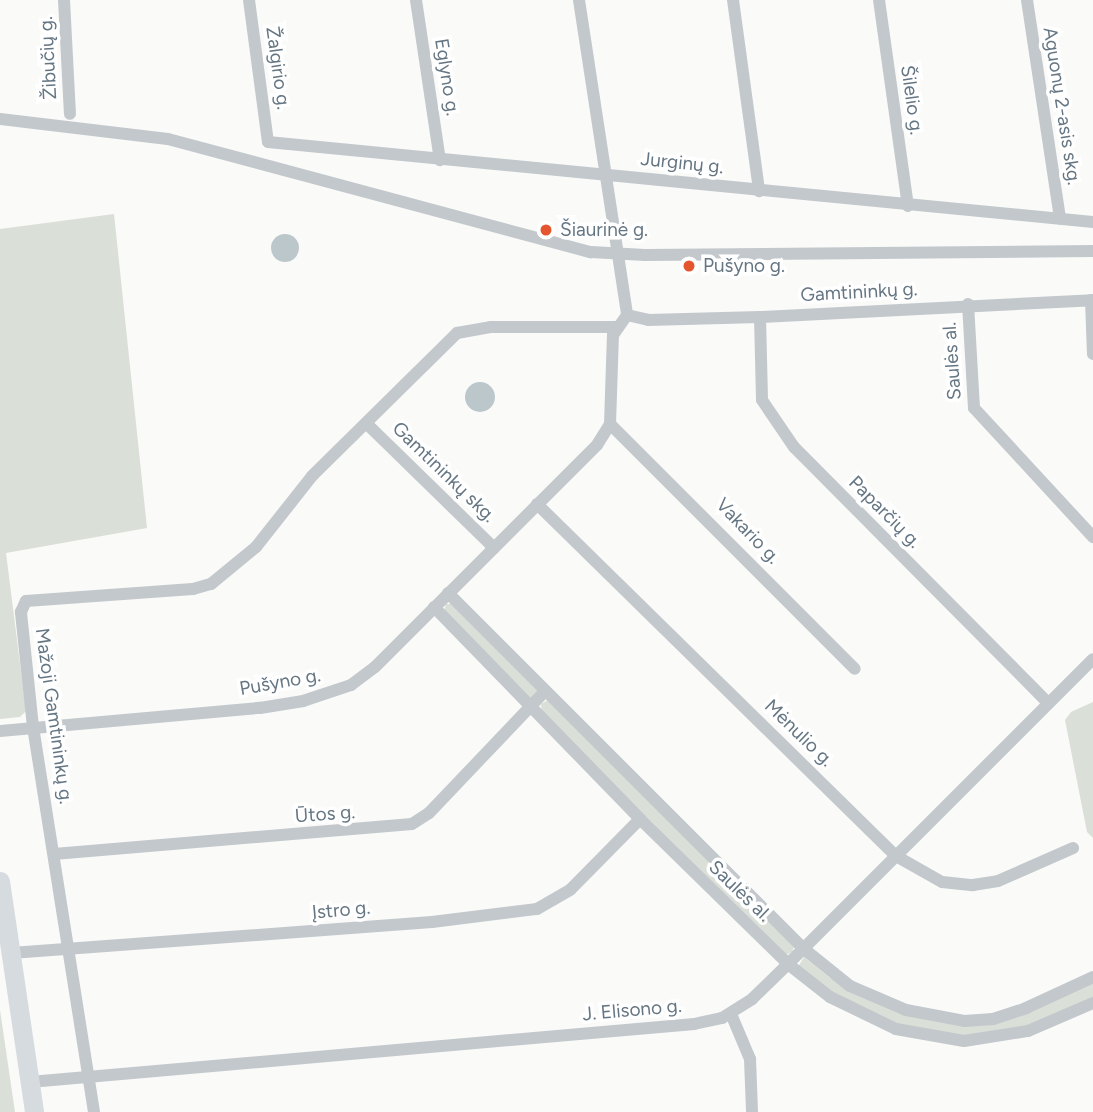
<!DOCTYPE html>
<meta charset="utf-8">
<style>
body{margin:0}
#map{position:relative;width:1093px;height:1112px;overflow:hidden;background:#fafaf8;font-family:Figtree,sans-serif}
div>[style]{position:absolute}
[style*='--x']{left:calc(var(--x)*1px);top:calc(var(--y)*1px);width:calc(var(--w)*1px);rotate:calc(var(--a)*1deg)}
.green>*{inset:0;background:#dadfd7}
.water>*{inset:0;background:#bbc7cb}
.round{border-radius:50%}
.minor>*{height:12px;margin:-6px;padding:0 6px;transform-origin:6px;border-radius:6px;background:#c3c8cc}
.trunk>*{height:19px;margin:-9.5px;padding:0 9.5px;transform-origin:9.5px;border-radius:9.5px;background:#d6dbdf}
.dots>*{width:19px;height:19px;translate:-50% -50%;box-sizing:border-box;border:4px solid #fff;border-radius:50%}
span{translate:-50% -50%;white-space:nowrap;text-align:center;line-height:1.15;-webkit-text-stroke:7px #fff;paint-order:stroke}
.street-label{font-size:19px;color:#657683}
.poi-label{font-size:19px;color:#657683}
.left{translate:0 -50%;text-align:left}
</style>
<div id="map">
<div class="green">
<i style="clip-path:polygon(114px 214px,147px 528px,6px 553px,26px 711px,20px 717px,0 719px,0 229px)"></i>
<i style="clip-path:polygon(446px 604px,454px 604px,537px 686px,537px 693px,531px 699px,444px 612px)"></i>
<i style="clip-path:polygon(548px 700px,794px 947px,792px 952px,786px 955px,542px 714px,541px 704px)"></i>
<i style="clip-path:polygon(1093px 702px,1093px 838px,1087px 832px,1065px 720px,1071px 712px)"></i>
<i style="clip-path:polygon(804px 957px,830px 978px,964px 1024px,1093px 981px,1093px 1000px,1028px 1027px,966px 1039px,899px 1026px,844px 1001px,798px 967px)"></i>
<i style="clip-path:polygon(0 1010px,15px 1112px,0 1112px)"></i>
</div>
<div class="water">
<i class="round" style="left:271px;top:234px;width:28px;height:28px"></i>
<i class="round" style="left:465px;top:382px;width:30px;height:30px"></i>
</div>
<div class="minor">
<i style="--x:64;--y:0;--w:114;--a:87"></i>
<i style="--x:249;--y:0;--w:143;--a:82.4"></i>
<i style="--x:268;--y:142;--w:829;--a:5.54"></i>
<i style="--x:416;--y:0;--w:162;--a:81.5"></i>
<i style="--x:579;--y:0;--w:319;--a:81.3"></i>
<i style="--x:733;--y:0;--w:193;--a:82.2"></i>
<i style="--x:879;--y:0;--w:208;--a:82"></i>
<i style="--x:1027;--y:0;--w:221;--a:81.4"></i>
<i style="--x:0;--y:119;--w:169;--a:6.8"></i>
<i style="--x:168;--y:139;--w:438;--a:15"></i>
<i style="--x:591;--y:252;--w:54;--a:3.2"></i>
<i style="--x:645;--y:255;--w:448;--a:-0.5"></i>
<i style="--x:1091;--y:300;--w:54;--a:87.9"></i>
<i style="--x:968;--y:304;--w:104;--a:86.7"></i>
<i style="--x:974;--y:408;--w:176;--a:47.3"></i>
<i style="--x:627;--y:315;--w:22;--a:13"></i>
<i style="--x:648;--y:320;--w:112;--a:-1.5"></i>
<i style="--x:760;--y:317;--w:333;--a:-2.9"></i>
<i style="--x:760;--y:317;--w:83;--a:88.6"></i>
<i style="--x:762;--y:400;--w:57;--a:55.8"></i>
<i style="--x:794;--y:447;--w:361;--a:45.2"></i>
<i style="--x:366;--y:423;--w:179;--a:44.3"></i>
<i style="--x:610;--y:424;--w:346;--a:45"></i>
<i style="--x:537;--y:504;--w:503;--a:44.44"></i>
<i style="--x:896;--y:856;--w:53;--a:29.5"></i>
<i style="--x:942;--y:882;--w:31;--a:6"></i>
<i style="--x:973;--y:885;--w:25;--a:-9"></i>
<i style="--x:998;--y:881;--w:82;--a:-23.7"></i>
<i style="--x:448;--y:593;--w:503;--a:45"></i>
<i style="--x:804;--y:949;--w:59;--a:38.8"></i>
<i style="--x:850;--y:986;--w:61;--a:23.2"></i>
<i style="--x:906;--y:1010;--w:59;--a:10.7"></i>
<i style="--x:964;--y:1021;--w:29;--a:-4"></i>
<i style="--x:993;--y:1019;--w:35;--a:-18"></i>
<i style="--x:1026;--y:1008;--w:74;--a:-24.8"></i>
<i style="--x:434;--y:607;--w:296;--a:45.8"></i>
<i style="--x:640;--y:819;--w:207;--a:44.4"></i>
<i style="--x:788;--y:964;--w:53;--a:38.2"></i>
<i style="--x:830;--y:997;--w:73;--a:25.9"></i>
<i style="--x:896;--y:1029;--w:69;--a:10"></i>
<i style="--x:964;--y:1041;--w:65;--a:-8.9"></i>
<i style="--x:1028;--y:1031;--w:71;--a:-23.3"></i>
<i style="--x:0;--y:731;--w:261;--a:-5.1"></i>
<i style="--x:260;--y:708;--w:44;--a:-9.2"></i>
<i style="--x:303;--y:701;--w:51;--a:-18.4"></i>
<i style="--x:351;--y:685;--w:30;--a:-37"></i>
<i style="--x:375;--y:667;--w:314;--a:-45"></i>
<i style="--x:597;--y:445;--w:25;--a:-58"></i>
<i style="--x:610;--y:424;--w:89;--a:-88.1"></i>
<i style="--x:613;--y:335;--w:24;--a:-55"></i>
<i style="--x:54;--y:854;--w:359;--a:-4.8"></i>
<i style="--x:412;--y:824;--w:20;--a:-33"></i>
<i style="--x:429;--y:813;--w:168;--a:-46.4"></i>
<i style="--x:11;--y:953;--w:422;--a:-4.2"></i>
<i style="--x:432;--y:922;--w:106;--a:-7.1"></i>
<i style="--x:537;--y:909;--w:39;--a:-30"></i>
<i style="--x:571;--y:889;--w:98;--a:-45.4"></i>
<i style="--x:731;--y:1014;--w:49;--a:67.1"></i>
<i style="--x:750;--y:1059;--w:53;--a:87.8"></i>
<i style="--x:30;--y:1082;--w:667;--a:-4.99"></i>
<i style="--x:694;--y:1024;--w:29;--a:-12"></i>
<i style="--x:722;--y:1018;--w:36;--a:-32"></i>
<i style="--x:752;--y:999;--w:50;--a:-44.2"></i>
<i style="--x:788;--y:964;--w:431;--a:-45"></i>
<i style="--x:94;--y:1112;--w:390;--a:-99"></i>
<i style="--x:33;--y:727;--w:116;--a:-96"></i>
<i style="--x:21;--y:612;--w:12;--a:-66"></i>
<i style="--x:26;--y:601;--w:167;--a:-4.1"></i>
<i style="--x:193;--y:589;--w:19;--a:-16"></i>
<i style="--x:211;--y:584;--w:58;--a:-39.4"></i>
<i style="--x:256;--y:547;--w:90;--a:-51.7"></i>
<i style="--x:312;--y:476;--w:204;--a:-44.6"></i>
<i style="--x:457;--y:333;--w:35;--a:-10"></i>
<i style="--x:491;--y:327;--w:125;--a:0"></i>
</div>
<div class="trunk">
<i style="--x:0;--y:881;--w:233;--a:81.6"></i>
</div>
<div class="dots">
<i style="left:546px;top:230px;background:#e4572e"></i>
<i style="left:689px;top:266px;background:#e4572e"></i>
</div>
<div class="street-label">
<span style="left:48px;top:58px;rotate:-93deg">Žibučių g.</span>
<span style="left:278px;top:68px;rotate:82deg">Žalgirio g.</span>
<span style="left:447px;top:77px;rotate:81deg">Eglyno g.</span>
<span style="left:912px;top:100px;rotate:82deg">Šilelio g.</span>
<span style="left:1062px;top:106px;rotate:81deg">Aguonų 2-asis skg.</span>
<span style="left:682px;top:163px;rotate:6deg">Jurginų g.</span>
<span style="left:859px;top:292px;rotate:-3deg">Gamtininkų g.</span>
<span style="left:952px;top:361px;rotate:-94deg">Saulės al.</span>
<span style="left:444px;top:472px;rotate:44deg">Gamtininkų skg.</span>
<span style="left:885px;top:512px;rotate:45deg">Paparčių g.</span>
<span style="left:748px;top:531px;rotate:46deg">Vakario g.</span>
<span style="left:280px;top:682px;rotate:-10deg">Pušyno g.</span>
<span style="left:54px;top:716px;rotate:82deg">Mažoji Gamtininkų g.</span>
<span style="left:799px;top:733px;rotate:44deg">Mėnulio g.</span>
<span style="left:325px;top:814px;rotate:-4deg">Ūtos g.</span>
<span style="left:740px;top:891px;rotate:44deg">Saulės al.</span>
<span style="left:341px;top:910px;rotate:-5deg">Įstro g.</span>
<span style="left:632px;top:1010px;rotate:-5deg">J. Elisono g.</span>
</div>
<div class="poi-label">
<span class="left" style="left:560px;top:230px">Šiaurinė g.</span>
<span class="left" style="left:703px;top:266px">Pušyno g.</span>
</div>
</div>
